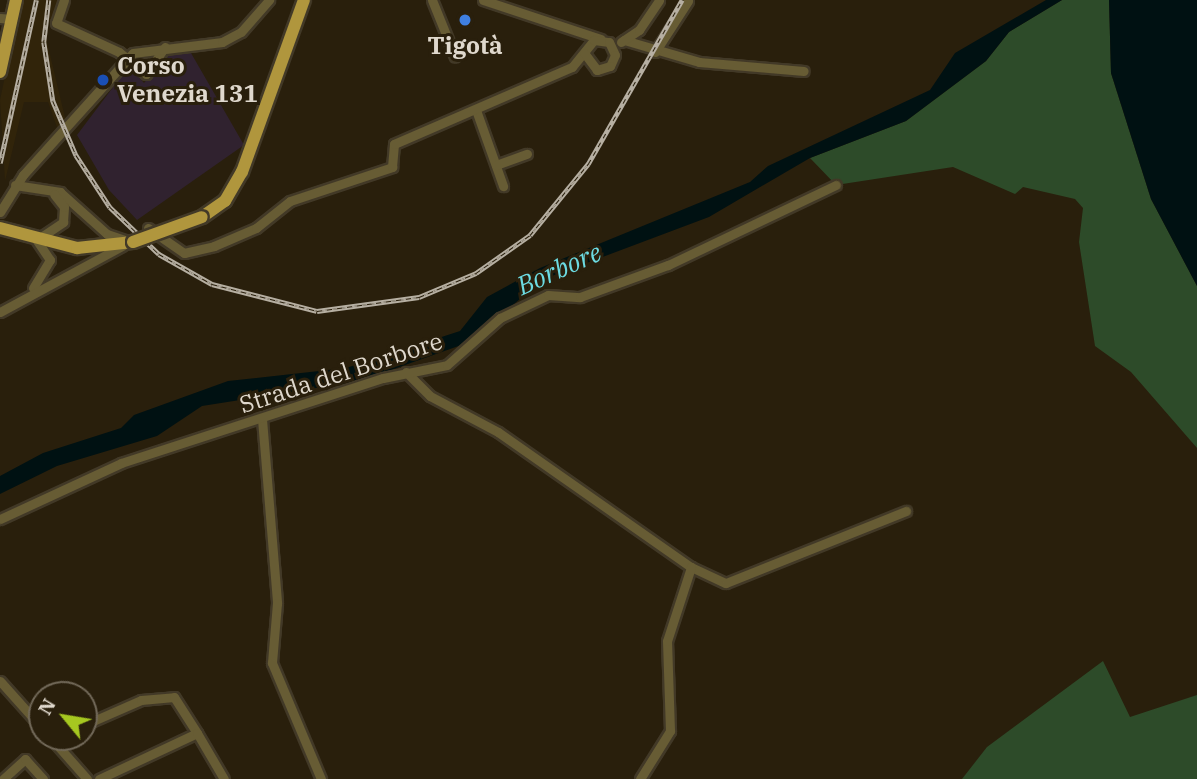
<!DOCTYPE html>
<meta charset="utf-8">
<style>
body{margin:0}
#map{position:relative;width:1197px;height:779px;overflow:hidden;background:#291f0c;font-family:"IBM Plex Serif",serif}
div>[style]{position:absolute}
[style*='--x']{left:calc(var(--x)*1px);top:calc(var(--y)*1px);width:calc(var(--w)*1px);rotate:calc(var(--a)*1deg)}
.built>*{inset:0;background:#31240a}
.industrial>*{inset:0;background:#30222f}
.green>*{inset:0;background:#2d4b29}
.water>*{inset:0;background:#001112}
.roads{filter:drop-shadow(2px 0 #423927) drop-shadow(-2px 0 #423927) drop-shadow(0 2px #423927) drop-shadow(0 -2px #423927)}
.minor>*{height:9px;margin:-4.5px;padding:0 4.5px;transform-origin:4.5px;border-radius:4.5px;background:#675c34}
.major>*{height:12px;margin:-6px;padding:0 6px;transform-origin:6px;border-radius:6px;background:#b0963d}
.rail>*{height:4.5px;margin-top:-2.25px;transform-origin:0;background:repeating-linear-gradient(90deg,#291f0c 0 5px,#b6afa2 0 10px);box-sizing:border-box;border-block:2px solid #b6afa2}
.bridges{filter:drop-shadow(2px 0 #423927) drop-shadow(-2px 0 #423927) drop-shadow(0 2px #423927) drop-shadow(0 -2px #423927)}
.major-bridge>*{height:12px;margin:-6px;padding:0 6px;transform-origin:6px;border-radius:6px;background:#b0963d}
.dots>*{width:19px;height:19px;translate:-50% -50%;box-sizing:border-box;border:4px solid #291f0c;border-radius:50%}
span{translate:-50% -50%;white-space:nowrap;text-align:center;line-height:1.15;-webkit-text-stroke:6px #291f0c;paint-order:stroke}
.poi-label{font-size:24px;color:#dfd8cd;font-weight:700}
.left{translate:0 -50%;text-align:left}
.street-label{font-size:24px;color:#dfd8cd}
.water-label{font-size:26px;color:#6cdbe2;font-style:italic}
.north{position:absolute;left:28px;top:681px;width:70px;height:70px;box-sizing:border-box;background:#291f0c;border:2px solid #726959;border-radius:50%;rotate:300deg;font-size:19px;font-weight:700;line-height:28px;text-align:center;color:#dfd8cd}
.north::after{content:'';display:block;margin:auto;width:24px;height:32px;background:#a6c820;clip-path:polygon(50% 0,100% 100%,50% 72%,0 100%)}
</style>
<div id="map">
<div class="built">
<i style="clip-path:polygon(21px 0,61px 0,55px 20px,48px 20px,47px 42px,67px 126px,59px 133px,48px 102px,24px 102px,5px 181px,0 100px)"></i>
</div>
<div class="industrial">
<i style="clip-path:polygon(169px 53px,191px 53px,244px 145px,137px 220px,109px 190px,77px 135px,129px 66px,144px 83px)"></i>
</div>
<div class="green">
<i style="clip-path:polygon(1062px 0,1109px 0,1111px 73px,1151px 199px,1197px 286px,1197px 448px,1131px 372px,1095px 346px,1079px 242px,1083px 208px,1075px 199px,1023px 187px,1015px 194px,953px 167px,836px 185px,810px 158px,906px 121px,986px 61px,1009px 32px)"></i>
<i style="clip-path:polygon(1103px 661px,1130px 717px,1197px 695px,1197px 779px,962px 779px,987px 747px)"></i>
</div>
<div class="water">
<i style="clip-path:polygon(1046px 0,1062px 0,1009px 32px,986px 61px,906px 121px,810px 158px,709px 217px,544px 279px,467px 343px,360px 381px,202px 406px,157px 436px,57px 466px,0 494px,0 476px,43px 453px,121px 428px,134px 415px,228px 381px,346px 368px,460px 331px,487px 297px,540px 268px,750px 182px,768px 166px,930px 90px,955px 53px)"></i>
<i style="clip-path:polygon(1109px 0,1197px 0,1197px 286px,1151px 199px,1111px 73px)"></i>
</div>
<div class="roads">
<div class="minor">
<i style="--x:64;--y:0;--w:24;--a:109"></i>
<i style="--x:56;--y:23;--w:69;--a:24.7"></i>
<i style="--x:119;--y:52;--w:35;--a:39"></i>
<i style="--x:146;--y:74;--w:33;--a:-55"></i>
<i style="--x:432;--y:0;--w:61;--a:68"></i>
<i style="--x:483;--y:0;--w:124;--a:18.3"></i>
<i style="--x:0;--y:18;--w:12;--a:5"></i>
<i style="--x:624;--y:40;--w:78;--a:16.3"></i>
<i style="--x:699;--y:62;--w:105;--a:4.9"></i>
<i style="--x:621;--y:42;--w:22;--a:-34"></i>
<i style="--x:639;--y:30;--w:36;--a:-56"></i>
<i style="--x:655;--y:52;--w:61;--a:-57.1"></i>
<i style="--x:476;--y:110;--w:81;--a:70.4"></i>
<i style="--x:496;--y:165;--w:33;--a:-20"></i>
<i style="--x:15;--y:185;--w:46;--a:8.8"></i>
<i style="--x:60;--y:192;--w:63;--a:41.8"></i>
<i style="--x:107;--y:234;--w:18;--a:19"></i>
<i style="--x:0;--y:212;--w:44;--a:-58.1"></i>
<i style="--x:23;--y:175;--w:164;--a:-48"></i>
<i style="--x:133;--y:53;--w:90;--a:-7"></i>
<i style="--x:222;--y:42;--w:21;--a:-28"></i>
<i style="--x:241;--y:32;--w:43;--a:-48.8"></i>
<i style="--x:148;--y:228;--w:44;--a:34.8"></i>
<i style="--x:184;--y:253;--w:31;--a:-13"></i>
<i style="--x:214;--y:246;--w:46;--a:-23.2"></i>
<i style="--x:256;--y:228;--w:43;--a:-38.5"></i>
<i style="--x:290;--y:201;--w:108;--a:-18.4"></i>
<i style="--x:392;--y:167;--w:23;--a:-85"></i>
<i style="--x:394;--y:144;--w:194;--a:-23.4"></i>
<i style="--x:572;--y:67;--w:35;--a:-51"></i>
<i style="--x:594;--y:40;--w:15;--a:8"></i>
<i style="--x:609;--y:42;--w:14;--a:65"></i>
<i style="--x:615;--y:55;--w:12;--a:114"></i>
<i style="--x:610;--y:66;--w:14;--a:163"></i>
<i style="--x:597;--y:70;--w:21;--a:-127"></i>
<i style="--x:41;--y:237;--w:27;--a:-34"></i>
<i style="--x:63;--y:222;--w:15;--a:-86"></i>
<i style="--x:64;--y:207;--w:16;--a:-128"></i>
<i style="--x:33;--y:288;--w:33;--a:-59"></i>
<i style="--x:50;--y:260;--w:25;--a:-124"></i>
<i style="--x:0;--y:312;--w:139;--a:-28.4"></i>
<i style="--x:406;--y:372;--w:34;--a:45"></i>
<i style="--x:430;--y:396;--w:77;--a:27.9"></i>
<i style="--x:498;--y:432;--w:236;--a:35"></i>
<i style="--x:691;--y:567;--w:38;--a:25"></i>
<i style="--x:726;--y:583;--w:194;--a:-21.8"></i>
<i style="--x:262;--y:419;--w:185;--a:85.3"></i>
<i style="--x:277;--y:603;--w:60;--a:94.8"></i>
<i style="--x:272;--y:663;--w:126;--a:67.1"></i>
<i style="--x:0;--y:519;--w:133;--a:-24.8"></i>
<i style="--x:121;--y:463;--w:275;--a:-18"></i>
<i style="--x:383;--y:378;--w:65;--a:-11.5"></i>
<i style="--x:447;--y:365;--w:71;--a:-41.6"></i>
<i style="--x:500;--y:318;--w:53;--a:-25.6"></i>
<i style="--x:548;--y:295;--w:32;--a:4"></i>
<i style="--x:580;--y:297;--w:94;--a:-20"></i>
<i style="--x:668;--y:265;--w:186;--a:-25.5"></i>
<i style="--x:0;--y:681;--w:63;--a:48.2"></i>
<i style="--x:84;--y:725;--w:62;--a:-23.7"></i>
<i style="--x:141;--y:700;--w:33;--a:-5"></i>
<i style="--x:174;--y:697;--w:43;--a:57.4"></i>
<i style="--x:50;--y:737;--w:56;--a:48.6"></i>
<i style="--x:3;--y:779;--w:30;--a:-42"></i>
<i style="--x:25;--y:759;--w:27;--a:48"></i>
<i style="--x:99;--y:779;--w:108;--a:-25.1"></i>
<i style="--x:197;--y:733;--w:53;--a:59.6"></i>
<i style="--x:640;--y:779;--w:57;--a:-58"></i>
<i style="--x:670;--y:731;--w:90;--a:-91.9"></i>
<i style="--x:667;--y:641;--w:78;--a:-72"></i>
</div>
<div class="major">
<i style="--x:0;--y:72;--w:74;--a:-77.5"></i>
<i style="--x:202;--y:217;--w:28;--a:-35"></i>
<i style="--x:225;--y:201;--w:34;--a:-60"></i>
<i style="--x:242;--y:172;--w:183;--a:-70.2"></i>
<i style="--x:0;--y:228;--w:80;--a:14.6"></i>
<i style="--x:77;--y:248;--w:56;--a:-6.1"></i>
</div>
</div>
<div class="rail">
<i style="--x:49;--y:0;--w:42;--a:96.8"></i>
<i style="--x:44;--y:42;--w:60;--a:81.3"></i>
<i style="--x:53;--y:101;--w:59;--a:66.9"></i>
<i style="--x:76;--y:155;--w:62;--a:56.8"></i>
<i style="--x:110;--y:207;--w:68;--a:43.8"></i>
<i style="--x:159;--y:254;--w:61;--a:29.5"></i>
<i style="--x:212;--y:284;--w:108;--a:14.4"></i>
<i style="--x:317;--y:311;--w:103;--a:-7.8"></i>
<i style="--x:419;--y:297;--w:62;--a:-22.8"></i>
<i style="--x:476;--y:273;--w:66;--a:-35.1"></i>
<i style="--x:530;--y:235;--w:92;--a:-50.8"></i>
<i style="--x:588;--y:164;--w:189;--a:-60.2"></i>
<i style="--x:0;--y:163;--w:167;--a:-77.5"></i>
</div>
<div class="bridges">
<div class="major-bridge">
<i style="--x:133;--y:242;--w:73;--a:-19.9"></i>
</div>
</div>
<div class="dots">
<i style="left:465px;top:20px;background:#3f7fe0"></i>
<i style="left:103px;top:80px;background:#1a4fb4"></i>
</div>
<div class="poi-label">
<span style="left:465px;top:46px">Tigotà</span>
<span class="left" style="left:117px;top:80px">Corso<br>Venezia 131</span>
</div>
<div class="street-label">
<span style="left:341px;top:373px;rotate:-18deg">Strada del Borbore</span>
</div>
<div class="water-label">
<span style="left:559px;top:269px;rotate:-24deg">Borbore</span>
</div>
<div class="north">N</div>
</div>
